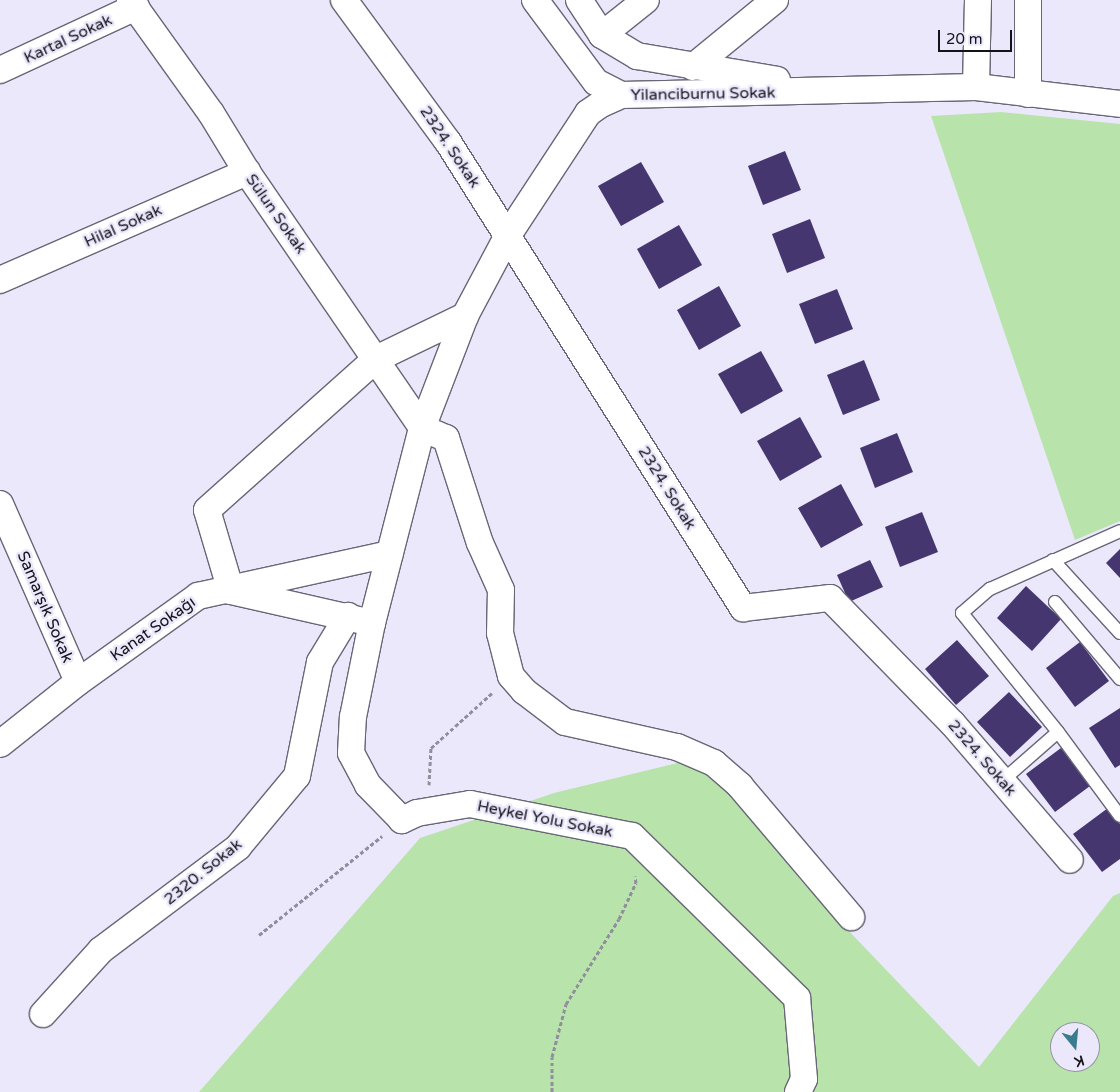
<!DOCTYPE html>
<meta charset="utf-8">
<style>
body{margin:0}
#map{position:relative;width:1120px;height:1092px;overflow:hidden;background:#ebe8fc;font-family:"Varela Round",sans-serif}
div>[style]{position:absolute}
[style*='--x']{left:calc(var(--x)*1px);top:calc(var(--y)*1px);width:calc(var(--w)*1px);rotate:calc(var(--a)*1deg)}
.green>*{inset:0;background:#b8e4ab}
.building>*{inset:0;background:#453670}
.path>*{height:3px;margin-top:-1.5px;transform-origin:0;background:repeating-linear-gradient(90deg,#918f9d 0 4px,transparent 0 6.5px)}
.roads{filter:drop-shadow(1px 0 #696677) drop-shadow(-1px 0 #696677) drop-shadow(0 1px #696677) drop-shadow(0 -1px #696677)}
.service>*{height:12px;margin:-6px;padding:0 6px;transform-origin:6px;border-radius:6px;background:#fff}
.minor>*{height:26px;margin:-13px;padding:0 13px;transform-origin:13px;border-radius:13px;background:#fff}
span{translate:-50% -50%;white-space:nowrap;text-align:center;line-height:1.15;-webkit-text-stroke:5px #ebe8fc;paint-order:stroke}
.street-label{font-size:16px;color:#15131a}
.north{position:absolute;left:1050px;top:1022px;width:50px;height:50px;box-sizing:border-box;background:#ebe8fc;border:1px solid #9593a2;border-radius:50%;rotate:163deg;font-size:14px;font-weight:700;line-height:20px;text-align:center;color:#15131a}
.north::after{content:'';display:block;margin:auto;width:18px;height:22px;background:#397c8d;clip-path:polygon(50% 0,100% 100%,50% 72%,0 100%)}
.scale{position:absolute;left:938px;top:30px;width:74px;height:22px;box-sizing:border-box;border:2px solid #15131a;border-top:0;padding-left:6px;font-size:15px;line-height:18px;white-space:nowrap;color:#15131a;-webkit-text-stroke:4px #ebe8fc;paint-order:stroke}
</style>
<div id="map">
<div class="green">
<i style="clip-path:polygon(1001px 112px,1120px 124px,1120px 521px,1075px 540px,931px 116px)"></i>
<i style="clip-path:polygon(evenodd,702px 757px,802px 882px,979px 1067px,1113px 896px,1120px 893px,1120px 1092px,199px 1092px,420px 838px,554px 793px,702px 757px,1060px 1032px,1090px 1032px,1090px 1062px,1060px 1062px,1060px 1032px)"></i>
</div>
<div class="building">
<i style="clip-path:polygon(785px 151px,801px 190px,763px 205px,748px 166px)"></i>
<i style="clip-path:polygon(641px 162px,664px 202px,621px 226px,598px 186px)"></i>
<i style="clip-path:polygon(810px 219px,825px 258px,787px 273px,772px 234px)"></i>
<i style="clip-path:polygon(679px 225px,702px 265px,659px 289px,637px 249px)"></i>
<i style="clip-path:polygon(719px 286px,741px 326px,699px 350px,677px 310px)"></i>
<i style="clip-path:polygon(837px 289px,853px 329px,815px 344px,799px 304px)"></i>
<i style="clip-path:polygon(761px 351px,783px 391px,741px 414px,718px 374px)"></i>
<i style="clip-path:polygon(864px 360px,880px 400px,843px 415px,827px 375px)"></i>
<i style="clip-path:polygon(800px 417px,822px 457px,780px 481px,757px 441px)"></i>
<i style="clip-path:polygon(897px 433px,913px 472px,875px 488px,860px 448px)"></i>
<i style="clip-path:polygon(841px 484px,863px 525px,821px 548px,798px 508px)"></i>
<i style="clip-path:polygon(922px 512px,938px 552px,900px 567px,885px 527px)"></i>
<i style="clip-path:polygon(1120px 549px,1120px 578px,1106px 563px)"></i>
<i style="clip-path:polygon(870px 560px,883px 587px,849px 602px,837px 575px)"></i>
<i style="clip-path:polygon(1026px 586px,1061px 619px,1032px 651px,997px 618px)"></i>
<i style="clip-path:polygon(957px 640px,989px 676px,956px 705px,925px 669px)"></i>
<i style="clip-path:polygon(1080px 642px,1109px 681px,1075px 707px,1046px 668px)"></i>
<i style="clip-path:polygon(1009px 692px,1042px 727px,1010px 757px,977px 722px)"></i>
<i style="clip-path:polygon(1120px 708px,1120px 765px,1115px 768px,1089px 728px)"></i>
<i style="clip-path:polygon(1061px 748px,1090px 786px,1055px 812px,1026px 774px)"></i>
<i style="clip-path:polygon(1108px 808px,1120px 824px,1120px 859px,1102px 872px,1073px 834px)"></i>
</div>
<div class="path">
<i style="--x:429;--y:785;--w:37;--a:-87"></i>
<i style="--x:431;--y:748;--w:82;--a:-42"></i>
<i style="--x:259;--y:935;--w:158;--a:-38.8"></i>
<i style="--x:552;--y:1092;--w:35;--a:-90"></i>
<i style="--x:552;--y:1057;--w:55;--a:-75.2"></i>
<i style="--x:566;--y:1004;--w:100;--a:-58.1"></i>
<i style="--x:619;--y:919;--w:40;--a:-65"></i>
<i style="--x:636;--y:883;--w:7;--a:-98"></i>
</div>
<div class="roads">
<div class="service">
<i style="--x:1053;--y:560;--w:99;--a:47.5"></i>
<i style="--x:1055;--y:602;--w:101;--a:49.8"></i>
<i style="--x:1058;--y:732;--w:153;--a:-128.9"></i>
<i style="--x:962;--y:613;--w:37;--a:-41"></i>
<i style="--x:990;--y:589;--w:142;--a:-24"></i>
<i style="--x:1002;--y:781;--w:74;--a:-41.2"></i>
<i style="--x:1058;--y:732;--w:104;--a:53.6"></i>
</div>
<div class="minor">
<i style="--x:130;--y:0;--w:139;--a:54.4"></i>
<i style="--x:211;--y:113;--w:69;--a:58.6"></i>
<i style="--x:247;--y:172;--w:310;--a:55.6"></i>
<i style="--x:344;--y:0;--w:176;--a:53.8"></i>
<i style="--x:448;--y:142;--w:552;--a:57.66"></i>
<i style="--x:743;--y:608;--w:88;--a:-6.6"></i>
<i style="--x:830;--y:598;--w:176;--a:45.7"></i>
<i style="--x:953;--y:724;--w:179;--a:49.3"></i>
<i style="--x:535;--y:0;--w:102;--a:53.4"></i>
<i style="--x:596;--y:82;--w:28;--a:27"></i>
<i style="--x:579;--y:0;--w:42;--a:56.7"></i>
<i style="--x:602;--y:35;--w:41;--a:31"></i>
<i style="--x:637;--y:56;--w:142;--a:9.7"></i>
<i style="--x:602;--y:35;--w:56;--a:-38.5"></i>
<i style="--x:693;--y:67;--w:106;--a:-39.3"></i>
<i style="--x:0;--y:70;--w:150;--a:-24.9"></i>
<i style="--x:976;--y:87;--w:87;--a:-88.7"></i>
<i style="--x:1028;--y:94;--w:94;--a:-90"></i>
<i style="--x:0;--y:280;--w:270;--a:-23.6"></i>
<i style="--x:422;--y:428;--w:26;--a:23"></i>
<i style="--x:446;--y:438;--w:110;--a:72.1"></i>
<i style="--x:480;--y:543;--w:51;--a:65.9"></i>
<i style="--x:501;--y:590;--w:43;--a:91.3"></i>
<i style="--x:500;--y:633;--w:44;--a:75.7"></i>
<i style="--x:511;--y:676;--w:20;--a:49"></i>
<i style="--x:524;--y:691;--w:51;--a:37.1"></i>
<i style="--x:565;--y:722;--w:115;--a:12.6"></i>
<i style="--x:677;--y:747;--w:40;--a:23.4"></i>
<i style="--x:714;--y:763;--w:35;--a:41"></i>
<i style="--x:740;--y:786;--w:172;--a:49.7"></i>
<i style="--x:0;--y:504;--w:194;--a:66.3"></i>
<i style="--x:372;--y:623;--w:145;--a:-167.2"></i>
<i style="--x:231;--y:591;--w:84;--a:-106.5"></i>
<i style="--x:207;--y:510;--w:227;--a:-41.8"></i>
<i style="--x:376;--y:359;--w:99;--a:-25.8"></i>
<i style="--x:0;--y:744;--w:100;--a:-38.5"></i>
<i style="--x:78;--y:682;--w:148;--a:-35.6"></i>
<i style="--x:198;--y:596;--w:196;--a:-12.4"></i>
<i style="--x:43;--y:1014;--w:86;--a:-47.8"></i>
<i style="--x:101;--y:950;--w:171;--a:-36.9"></i>
<i style="--x:238;--y:847;--w:92;--a:-50.3"></i>
<i style="--x:297;--y:776;--w:116;--a:-78.6"></i>
<i style="--x:320;--y:662;--w:54;--a:-58.7"></i>
<i style="--x:798;--y:1092;--w:14;--a:-65"></i>
<i style="--x:804;--y:1079;--w:81;--a:-94.9"></i>
<i style="--x:797;--y:998;--w:231;--a:-135.5"></i>
<i style="--x:632;--y:836;--w:165;--a:-168.8"></i>
<i style="--x:470;--y:804;--w:54;--a:170.4"></i>
<i style="--x:417;--y:813;--w:17;--a:155"></i>
<i style="--x:402;--y:820;--w:49;--a:-134.2"></i>
<i style="--x:368;--y:785;--w:36;--a:-118"></i>
<i style="--x:351;--y:753;--w:36;--a:-87"></i>
<i style="--x:353;--y:717;--w:96;--a:-78.6"></i>
<i style="--x:372;--y:623;--w:201;--a:-75.6"></i>
<i style="--x:422;--y:428;--w:120;--a:-69"></i>
<i style="--x:465;--y:316;--w:92;--a:-62"></i>
<i style="--x:508;--y:235;--w:146;--a:-56.7"></i>
<i style="--x:588;--y:113;--w:16;--a:-35"></i>
<i style="--x:601;--y:104;--w:22;--a:-24"></i>
<i style="--x:621;--y:95;--w:355;--a:-1.3"></i>
<i style="--x:976;--y:87;--w:145;--a:6.7"></i>
</div>
</div>
<div class="street-label">
<span style="left:68px;top:39px;rotate:-25deg">Kartal Sokak</span>
<span style="left:703px;top:94px;rotate:-1deg">Yilanciburnu Sokak</span>
<span style="left:450px;top:147px;rotate:56deg">2324. Sokak</span>
<span style="left:276px;top:214px;rotate:55deg">Sülun Sokak</span>
<span style="left:123px;top:226px;rotate:-24deg">Hilal Sokak</span>
<span style="left:667px;top:488px;rotate:58deg">2324. Sokak</span>
<span style="left:45px;top:607px;rotate:67deg">Samarşık Sokak</span>
<span style="left:153px;top:629px;rotate:-35deg">Kanat Sokağı</span>
<span style="left:982px;top:758px;rotate:49deg">2324. Sokak</span>
<span style="left:545px;top:819px;rotate:11deg">Heykel Yolu Sokak</span>
<span style="left:203px;top:872px;rotate:-39deg">2320. Sokak</span>
</div>
<div class="north">K</div>
<div class="scale">20 m</div>
</div>
